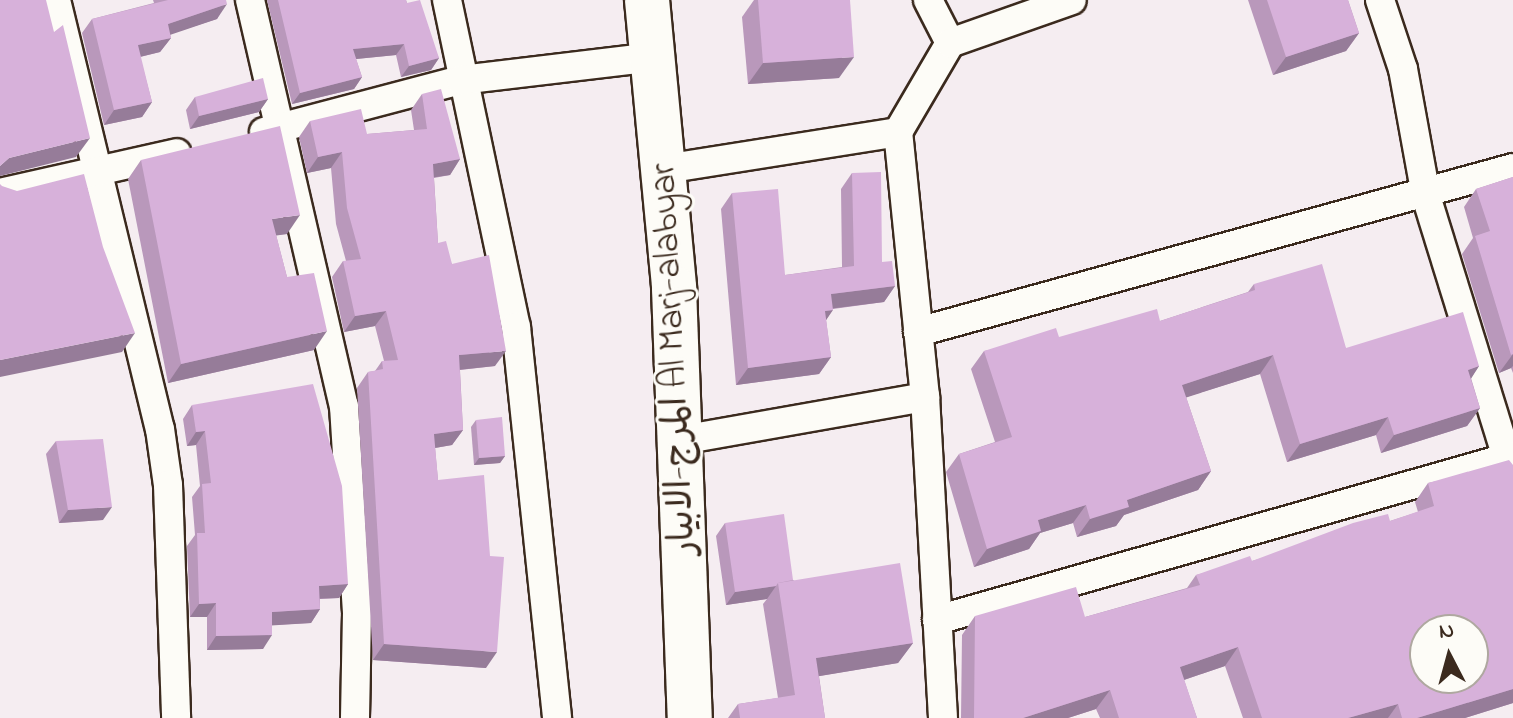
<!DOCTYPE html>
<meta charset="utf-8">
<style>
body{margin:0}
#map{position:relative;width:1513px;height:718px;overflow:hidden;background:#f5edf1;font-family:"Indie Flower","Playpen Sans Arabic",sans-serif}
div>[style]{position:absolute}
[style*='--x']{left:calc(var(--x)*1px);top:calc(var(--y)*1px);width:calc(var(--w)*1px);rotate:calc(var(--a)*1deg)}
.roads{filter:drop-shadow(2px 0 #3b2a1e) drop-shadow(-2px 0 #3b2a1e) drop-shadow(0 2px #3b2a1e) drop-shadow(0 -2px #3b2a1e)}
.street>*{height:28px;margin:-14px;padding:0 14px;transform-origin:14px;border-radius:14px;background:#fdfcf7}
.primary>*{height:44px;margin:-22px;padding:0 22px;transform-origin:22px;border-radius:22px;background:#fdfcf7}
.wall>*{inset:0;background:#b998bb}
.shaded-wall>*{inset:0;background:#967c99}
.building>*{inset:0;background:#d7b1da}
span{translate:-50% -50%;white-space:nowrap;text-align:center;line-height:1.15;-webkit-text-stroke:6px #fdfcf7;paint-order:stroke}
.street-label{font-size:36px;color:#3b2a1e}
.north{position:absolute;left:1409px;top:614px;width:80px;height:80px;box-sizing:border-box;background:#fdfcf7;border:2px solid #afa8a0;border-radius:50%;rotate:354deg;font-size:22px;font-weight:700;line-height:32px;text-align:center;color:#3b2a1e}
.north::after{content:'';display:block;margin:auto;width:28px;height:36px;background:#3b2a1e;clip-path:polygon(50% 0,100% 100%,50% 72%,0 100%)}
</style>
<div id="map">
<div class="roads">
<div class="street">
<i style="--x:56;--y:0;--w:441;--a:76.4"></i>
<i style="--x:160;--y:429;--w:57;--a:81.9"></i>
<i style="--x:168;--y:485;--w:233;--a:88"></i>
<i style="--x:250;--y:0;--w:417;--a:77"></i>
<i style="--x:344;--y:406;--w:207;--a:86.4"></i>
<i style="--x:357;--y:613;--w:105;--a:91.1"></i>
<i style="--x:447;--y:0;--w:334;--a:78.1"></i>
<i style="--x:516;--y:327;--w:393;--a:84"></i>
<i style="--x:928;--y:0;--w:48;--a:62.9"></i>
<i style="--x:1380;--y:0;--w:73;--a:71.6"></i>
<i style="--x:1403;--y:69;--w:129;--a:79.7"></i>
<i style="--x:1426;--y:196;--w:294;--a:72.8"></i>
<i style="--x:264;--y:132;--w:204;--a:-14.8"></i>
<i style="--x:461;--y:80;--w:195;--a:-6.8"></i>
<i style="--x:665;--y:169;--w:236;--a:-9"></i>
<i style="--x:0;--y:193;--w:181;--a:-12.7"></i>
<i style="--x:918;--y:332;--w:617;--a:-15.41"></i>
<i style="--x:681;--y:440;--w:248;--a:-10"></i>
<i style="--x:937;--y:620;--w:599;--a:-15.89"></i>
<i style="--x:943;--y:718;--w:322;--a:-93.2"></i>
<i style="--x:925;--y:397;--w:266;--a:-95.8"></i>
<i style="--x:898;--y:132;--w:103;--a:-59.7"></i>
<i style="--x:950;--y:43;--w:129;--a:-19.4"></i>
</div>
<div class="primary">
<i style="--x:647;--y:0;--w:289;--a:84.6"></i>
<i style="--x:674;--y:288;--w:430;--a:87.9"></i>
</div>
</div>
<div class="wall">
<i style="clip-path:polygon(153px 0,226px 0,217px 19px,170px 34px,171px 38px,160px 52px,140px 57px,152px 102px,142px 117px,104px 125px,82px 33px,92px 19px,154px 3px)"></i>
<i style="clip-path:polygon(267px 0,406px 0,407px 3px,439px 58px,431px 70px,401px 77px,396px 55px,356px 59px,362px 77px,354px 89px,292px 104px)"></i>
<i style="clip-path:polygon(754px 0,850px 0,839px 78px,748px 84px,742px 17px)"></i>
<i style="clip-path:polygon(1248px 0,1348px 0,1359px 33px,1346px 51px,1273px 75px)"></i>
<i style="clip-path:polygon(422px 94px,460px 159px,450px 175px,434px 178px,438px 243px,452px 264px,495px 366px,460px 370px,463px 430px,452px 445px,435px 448px,438px 480px,486px 668px,373px 660px,357px 388px,368px 372px,375px 371px,382px 361px,384px 361px,375px 326px,344px 332px,332px 277px,343px 261px,346px 261px,336px 224px,331px 168px,307px 173px,299px 137px,310px 121px,367px 134px,414px 130px,411px 110px)"></i>
<i style="clip-path:polygon(195px 97px,268px 99px,259px 112px,190px 129px,186px 110px)"></i>
<i style="clip-path:polygon(141px 160px,287px 234px,276px 235px,287px 277px,314px 350px,168px 383px,128px 179px)"></i>
<i style="clip-path:polygon(852px 173px,882px 262px,895px 286px,884px 302px,833px 309px,826px 320px,831px 357px,819px 374px,736px 385px,721px 209px,732px 193px,785px 275px,842px 267px,841px 189px)"></i>
<i style="clip-path:polygon(1513px 177px,1513px 373px,1511px 368px,1499px 373px,1462px 254px,1473px 238px,1464px 207px,1476px 189px)"></i>
<i style="clip-path:polygon(1254px 284px,1346px 348px,1479px 366px,1471px 378px,1480px 408px,1467px 426px,1381px 453px,1376px 435px,1287px 462px,1260px 374px,1186px 397px,1211px 471px,1198px 490px,1124px 515px,1116px 526px,1077px 537px,1073px 523px,1040px 533px,1029px 549px,974px 567px,946px 472px,959px 454px,995px 442px,971px 369px,984px 351px,1160px 321px,1248px 292px)"></i>
<i style="clip-path:polygon(192px 405px,348px 584px,339px 598px,320px 599px,320px 609px,311px 623px,272px 625px,263px 649px,207px 650px,207px 617px,190px 617px,187px 546px,195px 535px,192px 497px,200px 486px,196px 445px,187px 446px,183px 419px)"></i>
<i style="clip-path:polygon(476px 420px,505px 456px,500px 463px,474px 465px,471px 427px)"></i>
<i style="clip-path:polygon(56px 441px,103px 520px,59px 523px,46px 454px)"></i>
<i style="clip-path:polygon(1513px 465px,1513px 703px,1465px 718px,1243px 718px,1225px 666px,1184px 680px,1197px 718px,1100px 718px,1096px 709px,1068px 718px,961px 718px,962px 635px,975px 616px,1085px 617px,1187px 588px,1196px 575px,1252px 561px,1390px 521px,1418px 512px,1415px 502px,1428px 483px)"></i>
<i style="clip-path:polygon(725px 523px,793px 580px,913px 643px,898px 663px,819px 676px,825px 718px,728px 718px,738px 704px,778px 698px,763px 604px,767px 599px,726px 605px,716px 536px)"></i>
</div>
<div class="shaded-wall">
<i style="clip-path:polygon(227px 4px,217px 19px,158px 39px,168px 24px)"></i>
<i style="clip-path:polygon(1359px 33px,1346px 51px,1273px 75px,1286px 57px)"></i>
<i style="clip-path:polygon(171px 38px,160px 52px,127px 60px,138px 45px)"></i>
<i style="clip-path:polygon(404px 44px,396px 55px,346px 60px,353px 49px)"></i>
<i style="clip-path:polygon(854px 57px,839px 78px,748px 84px,763px 63px)"></i>
<i style="clip-path:polygon(439px 58px,431px 70px,401px 77px,409px 66px)"></i>
<i style="clip-path:polygon(362px 77px,354px 89px,292px 104px,300px 93px)"></i>
<i style="clip-path:polygon(268px 99px,259px 112px,190px 129px,199px 116px)"></i>
<i style="clip-path:polygon(152px 102px,142px 117px,104px 125px,114px 110px)"></i>
<i style="clip-path:polygon(90px 138px,76px 157px,0 176px,0 166px,9px 158px)"></i>
<i style="clip-path:polygon(342px 152px,331px 168px,307px 173px,318px 157px)"></i>
<i style="clip-path:polygon(460px 159px,450px 175px,422px 179px,433px 164px)"></i>
<i style="clip-path:polygon(300px 215px,287px 234px,259px 238px,272px 219px)"></i>
<i style="clip-path:polygon(895px 286px,884px 302px,820px 310px,831px 294px)"></i>
<i style="clip-path:polygon(833px 310px,822px 326px,825px 311px)"></i>
<i style="clip-path:polygon(386px 311px,375px 326px,344px 332px,355px 316px)"></i>
<i style="clip-path:polygon(327px 331px,314px 350px,168px 383px,181px 364px)"></i>
<i style="clip-path:polygon(135px 333px,122px 352px,0 377px,0 360px)"></i>
<i style="clip-path:polygon(506px 351px,495px 366px,448px 371px,459px 355px)"></i>
<i style="clip-path:polygon(1513px 354px,1513px 366px,1511px 368px,1499px 373px)"></i>
<i style="clip-path:polygon(1273px 355px,1260px 374px,1169px 403px,1182px 385px)"></i>
<i style="clip-path:polygon(831px 357px,819px 374px,736px 385px,748px 368px)"></i>
<i style="clip-path:polygon(1479px 366px,1467px 385px,1468px 370px)"></i>
<i style="clip-path:polygon(1480px 408px,1467px 426px,1381px 453px,1394px 435px)"></i>
<i style="clip-path:polygon(1388px 417px,1376px 435px,1287px 462px,1300px 444px)"></i>
<i style="clip-path:polygon(463px 430px,452px 445px,423px 450px,434px 434px)"></i>
<i style="clip-path:polygon(205px 431px,196px 445px,187px 446px,196px 432px)"></i>
<i style="clip-path:polygon(505px 456px,500px 463px,474px 465px,479px 458px)"></i>
<i style="clip-path:polygon(1211px 471px,1198px 490px,1124px 515px,1116px 526px,1077px 537px,1090px 519px,1127px 500px)"></i>
<i style="clip-path:polygon(1086px 505px,1073px 523px,1040px 533px,1029px 549px,974px 567px,987px 549px,1038px 520px)"></i>
<i style="clip-path:polygon(112px 507px,103px 520px,59px 523px,68px 510px)"></i>
<i style="clip-path:polygon(348px 584px,339px 598px,309px 599px,319px 586px)"></i>
<i style="clip-path:polygon(776px 586px,767px 599px,726px 605px,735px 592px)"></i>
<i style="clip-path:polygon(216px 603px,207px 617px,190px 617px,199px 604px)"></i>
<i style="clip-path:polygon(320px 609px,311px 623px,263px 626px,272px 612px)"></i>
<i style="clip-path:polygon(272px 635px,263px 649px,207px 650px,216px 636px)"></i>
<i style="clip-path:polygon(913px 643px,898px 663px,802px 679px,816px 658px)"></i>
<i style="clip-path:polygon(384px 644px,497px 652px,486px 668px,373px 660px)"></i>
<i style="clip-path:polygon(1238px 647px,1225px 666px,1166px 686px,1180px 667px)"></i>
<i style="clip-path:polygon(1513px 689px,1513px 703px,1465px 718px,1417px 718px)"></i>
<i style="clip-path:polygon(1110px 690px,1096px 709px,1068px 718px,1023px 718px)"></i>
<i style="clip-path:polygon(1398px 704px,1388px 718px,1348px 718px)"></i>
</div>
<div class="building">
<i style="clip-path:polygon(0 0,46px 0,54px 32px,63px 25px,90px 138px,9px 158px,0 166px)"></i>
<i style="clip-path:polygon(168px 0,226px 0,227px 4px,168px 24px,171px 38px,138px 45px,152px 102px,114px 110px,92px 19px)"></i>
<i style="clip-path:polygon(278px 0,406px 0,407px 3px,420px 0,439px 58px,409px 66px,404px 44px,353px 49px,362px 77px,300px 93px)"></i>
<i style="clip-path:polygon(758px 0,850px 0,854px 57px,763px 63px)"></i>
<i style="clip-path:polygon(1267px 0,1348px 0,1359px 33px,1286px 57px)"></i>
<i style="clip-path:polygon(263px 78px,268px 99px,199px 116px,195px 97px)"></i>
<i style="clip-path:polygon(441px 89px,460px 159px,433px 164px,438px 243px,446px 241px,452px 264px,489px 255px,506px 351px,459px 355px,463px 430px,434px 434px,438px 480px,484px 475px,490px 556px,504px 557px,497px 652px,384px 644px,368px 372px,383px 369px,382px 361px,398px 360px,386px 311px,355px 316px,343px 261px,361px 259px,347px 208px,342px 152px,318px 157px,310px 121px,361px 109px,367px 134px,427px 129px,422px 94px)"></i>
<i style="clip-path:polygon(280px 126px,300px 215px,272px 219px,287px 277px,314px 273px,327px 331px,181px 364px,141px 160px)"></i>
<i style="clip-path:polygon(881px 172px,882px 262px,892px 261px,895px 286px,831px 294px,833px 310px,825px 311px,831px 357px,748px 368px,732px 193px,778px 189px,785px 275px,854px 266px,852px 173px)"></i>
<i style="clip-path:polygon(84px 174px,103px 247px,135px 333px,0 360px,0 184px,2px 186px,17px 191px)"></i>
<i style="clip-path:polygon(1513px 177px,1513px 354px,1511px 355px,1475px 236px,1490px 231px,1476px 189px)"></i>
<i style="clip-path:polygon(1322px 264px,1346px 348px,1463px 312px,1479px 366px,1468px 370px,1480px 408px,1394px 435px,1388px 417px,1300px 444px,1273px 355px,1182px 385px,1211px 471px,1127px 500px,1129px 507px,1090px 519px,1086px 505px,1038px 520px,1041px 531px,987px 549px,959px 454px,1012px 437px,984px 351px,1056px 328px,1059px 337px,1157px 309px,1160px 321px,1255px 290px,1254px 284px)"></i>
<i style="clip-path:polygon(313px 384px,342px 486px,348px 584px,319px 586px,320px 609px,272px 612px,272px 635px,216px 636px,216px 603px,199px 604px,197px 533px,205px 533px,202px 484px,211px 483px,205px 431px,196px 432px,192px 405px)"></i>
<i style="clip-path:polygon(502px 417px,505px 456px,479px 458px,476px 420px)"></i>
<i style="clip-path:polygon(103px 439px,112px 507px,68px 510px,56px 441px)"></i>
<i style="clip-path:polygon(evenodd,1509px 460px,1513px 465px,1513px 689px,1417px 718px,1402px 718px,1398px 704px,1348px 718px,1262px 718px,1238px 647px,1180px 667px,1197px 718px,1119px 718px,1110px 690px,1023px 718px,974px 718px,975px 616px,1076px 587px,1085px 617px,1200px 585px,1196px 575px,1250px 556px,1252px 561px,1353px 523px,1388px 514px,1390px 521px,1434px 506px,1428px 483px,1509px 460px,1425px 630px,1473px 630px,1473px 678px,1425px 678px,1425px 630px)"></i>
<i style="clip-path:polygon(784px 514px,793px 580px,778px 583px,776px 586px,735px 592px,725px 523px)"></i>
<i style="clip-path:polygon(900px 563px,913px 643px,816px 658px,825px 718px,740px 718px,738px 704px,795px 695px,778px 583px)"></i>
</div>
<div class="street-label">
<span style="left:675px;top:359px;rotate:-93deg">المرج-الابيار Al Marj-alabyar</span>
</div>
<div class="north">N</div>
</div>
